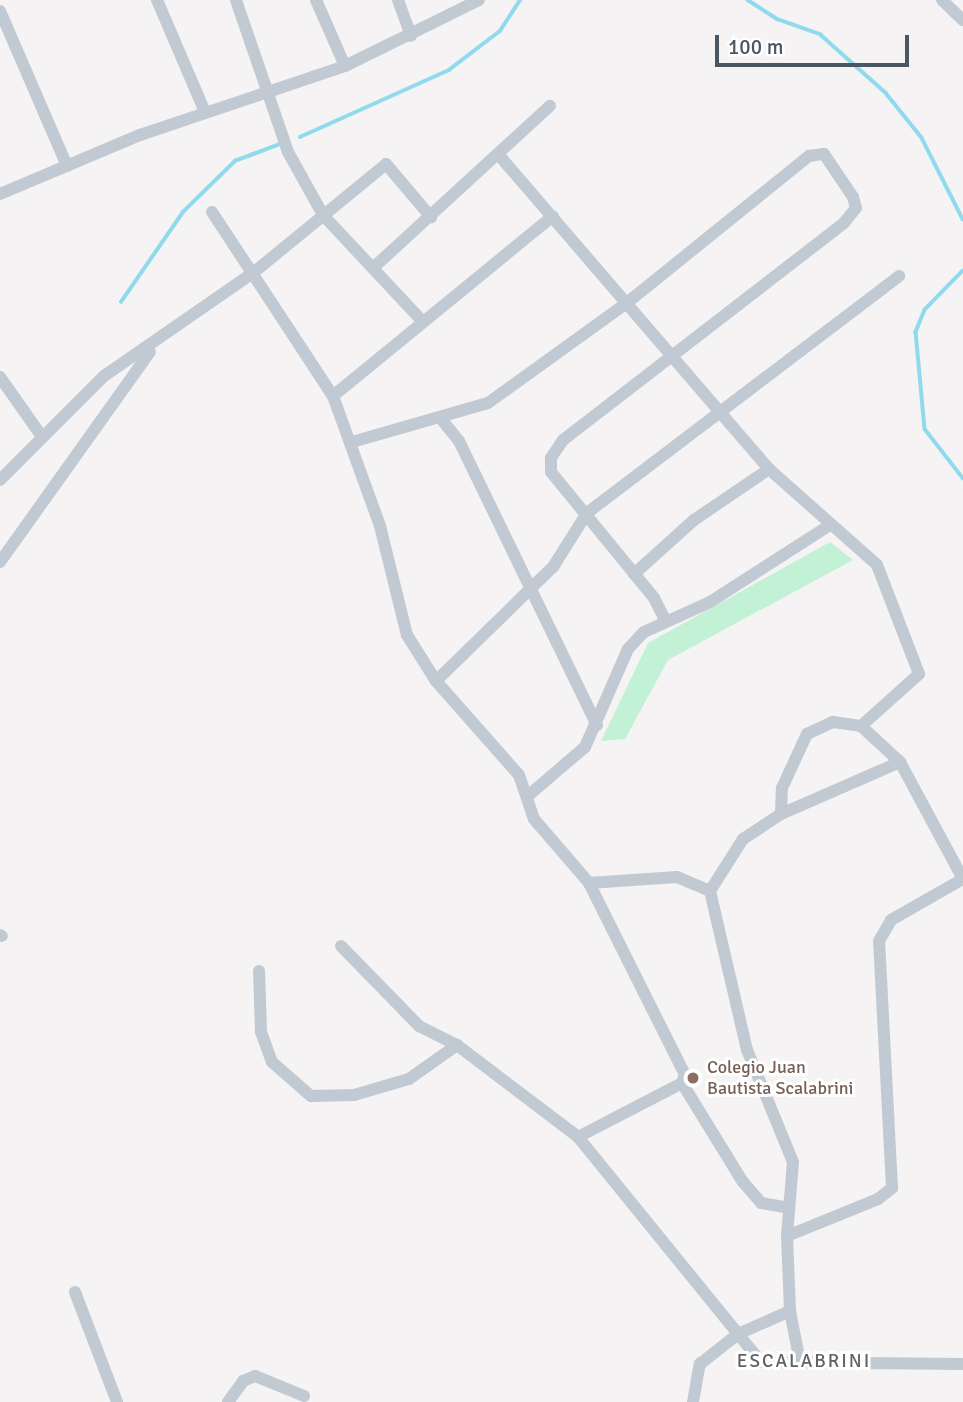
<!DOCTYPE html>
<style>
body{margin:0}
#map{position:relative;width:963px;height:1402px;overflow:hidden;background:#f5f3f3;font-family:Signika,sans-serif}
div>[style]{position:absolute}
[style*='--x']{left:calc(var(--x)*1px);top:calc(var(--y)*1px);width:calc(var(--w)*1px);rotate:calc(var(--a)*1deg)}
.green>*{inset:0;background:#c3f1d5}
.stream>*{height:3.5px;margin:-1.75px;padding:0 1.75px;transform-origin:1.75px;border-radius:1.75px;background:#90daee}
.minor>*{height:12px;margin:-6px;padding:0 6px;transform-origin:6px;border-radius:6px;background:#c1cad2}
.dots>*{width:19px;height:19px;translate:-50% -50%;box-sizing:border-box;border:4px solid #fff;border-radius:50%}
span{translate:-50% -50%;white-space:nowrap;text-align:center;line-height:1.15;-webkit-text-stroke:6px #fff;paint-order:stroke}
.education-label{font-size:18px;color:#785e54}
.left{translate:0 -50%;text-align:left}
.neighbourhood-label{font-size:19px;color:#5f6368;letter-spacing:2px}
.scale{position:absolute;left:715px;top:35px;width:194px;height:32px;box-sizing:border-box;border:4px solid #4a5661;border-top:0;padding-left:9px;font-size:21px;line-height:24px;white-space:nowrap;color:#4a5661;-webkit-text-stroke:5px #fff;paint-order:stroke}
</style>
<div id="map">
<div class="green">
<i style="clip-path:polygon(830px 542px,853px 560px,668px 660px,625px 739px,601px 741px,648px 643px)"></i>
</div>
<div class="stream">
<i style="--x:748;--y:0;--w:35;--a:33"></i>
<i style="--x:777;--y:19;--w:46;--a:19.2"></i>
<i style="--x:820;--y:34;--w:89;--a:41.8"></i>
<i style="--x:886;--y:93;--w:58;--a:51.3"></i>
<i style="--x:922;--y:138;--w:91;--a:63.2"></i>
<i style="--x:300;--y:137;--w:163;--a:-24.2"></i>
<i style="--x:449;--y:70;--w:64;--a:-37.4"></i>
<i style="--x:500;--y:31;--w:37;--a:-57"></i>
<i style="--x:963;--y:271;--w:54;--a:134.3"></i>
<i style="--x:925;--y:310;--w:24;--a:112"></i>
<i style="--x:916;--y:332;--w:97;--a:84.7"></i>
<i style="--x:925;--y:429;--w:62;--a:52.2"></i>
<i style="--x:121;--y:302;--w:109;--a:-55.4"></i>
<i style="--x:183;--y:212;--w:73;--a:-44.4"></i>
<i style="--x:235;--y:161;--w:48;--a:-20.7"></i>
</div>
<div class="minor">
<i style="--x:157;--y:0;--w:122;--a:66.8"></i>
<i style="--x:236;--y:0;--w:161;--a:71.1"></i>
<i style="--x:288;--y:152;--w:72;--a:60.9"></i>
<i style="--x:323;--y:215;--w:146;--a:46.9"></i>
<i style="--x:316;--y:0;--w:72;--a:66.3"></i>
<i style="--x:398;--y:0;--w:38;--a:70"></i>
<i style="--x:942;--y:0;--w:29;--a:44"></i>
<i style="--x:0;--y:11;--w:169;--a:66.6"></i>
<i style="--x:498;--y:154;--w:416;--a:49.3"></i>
<i style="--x:769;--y:469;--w:144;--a:41.6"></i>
<i style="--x:877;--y:565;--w:117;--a:68.9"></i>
<i style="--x:919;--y:674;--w:78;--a:138.1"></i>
<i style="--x:0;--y:194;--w:152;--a:-22.9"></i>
<i style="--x:140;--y:135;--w:216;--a:-18.6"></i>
<i style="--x:345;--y:66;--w:149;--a:-26.2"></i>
<i style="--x:212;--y:212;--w:220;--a:56.7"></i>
<i style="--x:333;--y:396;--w:138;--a:70.1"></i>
<i style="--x:380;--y:526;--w:112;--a:76.1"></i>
<i style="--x:407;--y:635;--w:54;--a:57.8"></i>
<i style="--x:436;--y:681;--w:125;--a:48.6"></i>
<i style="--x:519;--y:775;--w:46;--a:71.2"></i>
<i style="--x:534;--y:819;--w:84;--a:49.3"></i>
<i style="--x:589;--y:883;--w:215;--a:63.4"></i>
<i style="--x:685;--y:1075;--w:9;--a:111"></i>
<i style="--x:682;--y:1083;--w:116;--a:58.4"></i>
<i style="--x:743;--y:1182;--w:28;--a:49"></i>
<i style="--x:761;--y:1203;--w:27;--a:10"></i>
<i style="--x:373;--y:268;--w:240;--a:-42.5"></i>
<i style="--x:0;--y:377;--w:70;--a:54.9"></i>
<i style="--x:333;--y:396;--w:284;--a:-39.3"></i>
<i style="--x:442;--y:420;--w:27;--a:51"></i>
<i style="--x:459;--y:441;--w:316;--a:64.1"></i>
<i style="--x:352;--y:442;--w:141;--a:-16"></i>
<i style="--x:488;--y:403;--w:173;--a:-35.8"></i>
<i style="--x:628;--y:302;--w:233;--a:-38.9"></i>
<i style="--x:809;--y:156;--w:15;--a:-8"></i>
<i style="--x:824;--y:154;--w:52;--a:56"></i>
<i style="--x:853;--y:197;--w:11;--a:75"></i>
<i style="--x:856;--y:208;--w:19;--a:129"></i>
<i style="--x:844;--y:223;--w:355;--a:142.3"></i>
<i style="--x:563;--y:440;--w:22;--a:124"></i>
<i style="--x:551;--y:458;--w:14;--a:90"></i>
<i style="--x:551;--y:472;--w:163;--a:50.7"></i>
<i style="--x:654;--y:598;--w:25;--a:63"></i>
<i style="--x:0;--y:480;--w:147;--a:-45"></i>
<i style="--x:104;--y:376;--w:181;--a:-34.7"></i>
<i style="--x:253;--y:273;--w:172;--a:-39.3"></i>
<i style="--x:386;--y:164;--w:70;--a:49.7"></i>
<i style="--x:0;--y:562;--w:258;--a:-54.5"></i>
<i style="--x:634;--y:574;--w:81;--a:-42"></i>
<i style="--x:694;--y:520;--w:91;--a:-34.2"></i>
<i style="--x:436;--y:681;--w:163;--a:-44.3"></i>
<i style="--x:553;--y:567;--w:64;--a:-57.8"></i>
<i style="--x:587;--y:513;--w:392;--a:-37.2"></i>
<i style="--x:529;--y:795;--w:74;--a:-40.6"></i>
<i style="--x:585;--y:747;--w:107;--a:-66.3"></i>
<i style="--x:628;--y:649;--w:23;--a:-47"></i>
<i style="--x:644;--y:632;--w:72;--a:-24.4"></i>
<i style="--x:710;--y:602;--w:143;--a:-32.7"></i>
<i style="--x:781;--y:814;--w:26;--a:-88"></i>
<i style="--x:782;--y:788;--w:60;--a:-65.2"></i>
<i style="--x:807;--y:734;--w:29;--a:-25"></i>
<i style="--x:833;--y:722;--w:28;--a:8"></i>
<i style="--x:861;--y:726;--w:53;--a:42.7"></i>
<i style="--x:900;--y:762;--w:133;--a:61.7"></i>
<i style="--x:589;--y:883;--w:88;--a:-3.9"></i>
<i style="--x:677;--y:877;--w:36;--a:23"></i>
<i style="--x:0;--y:935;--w:2;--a:27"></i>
<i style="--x:341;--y:946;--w:112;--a:45.7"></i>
<i style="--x:419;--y:1026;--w:42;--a:26.6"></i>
<i style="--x:457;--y:1045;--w:152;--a:37.2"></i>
<i style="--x:578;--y:1137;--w:290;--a:50.9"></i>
<i style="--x:761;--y:1362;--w:202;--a:0.6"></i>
<i style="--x:259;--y:971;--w:61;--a:88.1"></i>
<i style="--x:261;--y:1032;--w:32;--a:70"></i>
<i style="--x:272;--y:1062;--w:52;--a:41.1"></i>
<i style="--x:311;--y:1096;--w:43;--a:-1.3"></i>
<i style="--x:354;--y:1095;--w:57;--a:-16.2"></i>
<i style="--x:409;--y:1079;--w:59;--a:-35.3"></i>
<i style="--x:578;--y:1137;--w:117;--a:-27.4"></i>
<i style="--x:787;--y:1236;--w:98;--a:-22.1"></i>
<i style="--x:878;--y:1199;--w:18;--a:-38"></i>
<i style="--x:892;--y:1188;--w:247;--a:-93"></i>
<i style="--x:879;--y:941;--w:24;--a:-60"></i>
<i style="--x:891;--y:920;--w:83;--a:-29.7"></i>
<i style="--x:75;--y:1292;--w:118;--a:69.1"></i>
<i style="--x:799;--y:1357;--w:47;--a:-101.1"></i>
<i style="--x:790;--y:1311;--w:75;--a:-92.3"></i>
<i style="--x:787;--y:1236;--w:74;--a:-85.4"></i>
<i style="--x:793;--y:1162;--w:121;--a:-112.3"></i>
<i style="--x:747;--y:1050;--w:163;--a:-103.1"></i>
<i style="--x:710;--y:891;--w:62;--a:-57.6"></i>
<i style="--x:743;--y:839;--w:45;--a:-33.3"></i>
<i style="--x:781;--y:814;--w:130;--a:-23.6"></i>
<i style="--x:228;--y:1402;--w:26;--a:-54"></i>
<i style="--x:243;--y:1381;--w:13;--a:-23"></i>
<i style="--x:255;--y:1376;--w:53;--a:22.2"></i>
<i style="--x:693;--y:1402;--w:39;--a:-80"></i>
<i style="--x:700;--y:1364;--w:48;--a:-38.3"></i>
<i style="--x:738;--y:1334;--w:57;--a:-23.9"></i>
</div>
<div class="dots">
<i style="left:693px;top:1078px;background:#8d6e63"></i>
</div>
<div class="education-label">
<span class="left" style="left:707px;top:1078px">Colegio Juan<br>Bautista Scalabrini</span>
</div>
<div class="neighbourhood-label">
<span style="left:804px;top:1362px">ESCALABRINI</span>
</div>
<div class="scale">100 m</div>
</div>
